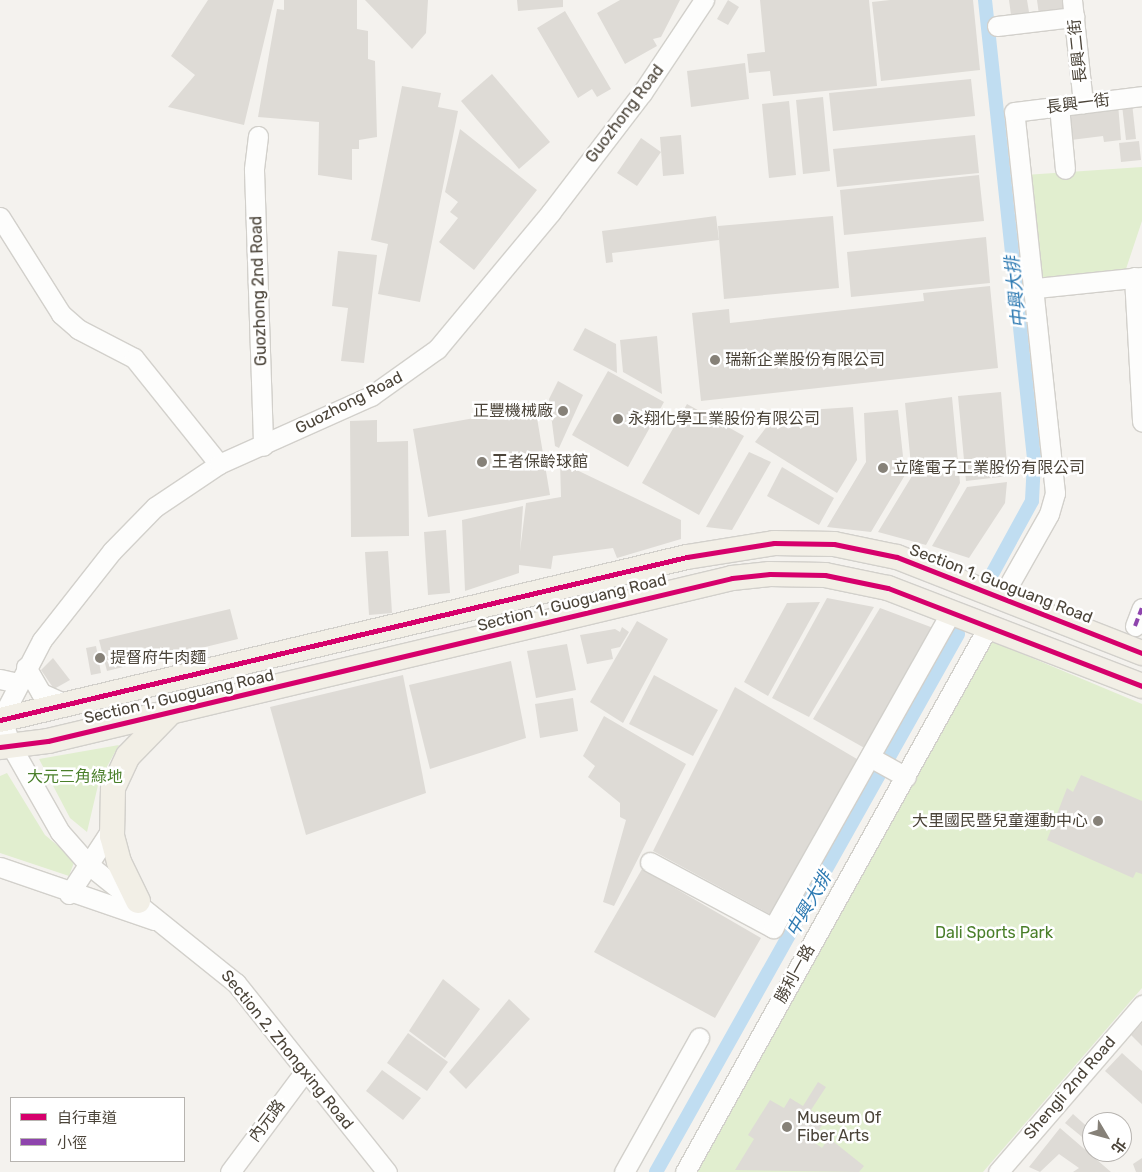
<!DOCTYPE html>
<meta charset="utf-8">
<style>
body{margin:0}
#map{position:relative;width:1142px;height:1172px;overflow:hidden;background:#f4f2ee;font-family:Rubik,"Noto Sans TC",sans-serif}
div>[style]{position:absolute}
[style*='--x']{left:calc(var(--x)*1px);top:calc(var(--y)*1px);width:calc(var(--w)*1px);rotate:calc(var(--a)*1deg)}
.green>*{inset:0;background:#e1eecf}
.canal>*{height:14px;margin:-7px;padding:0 7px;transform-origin:7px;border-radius:7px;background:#c0ddf1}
.building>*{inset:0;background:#dedbd6}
.roads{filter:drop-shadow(1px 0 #d2d0cb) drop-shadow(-1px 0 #d2d0cb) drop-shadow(0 1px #d2d0cb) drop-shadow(0 -1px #d2d0cb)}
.minor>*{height:19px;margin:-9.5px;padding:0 9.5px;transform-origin:9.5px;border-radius:9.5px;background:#fdfdfc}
.major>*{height:24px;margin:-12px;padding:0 12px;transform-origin:12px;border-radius:12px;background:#f2efe6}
.quiet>*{height:4px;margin-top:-2px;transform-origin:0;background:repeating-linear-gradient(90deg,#8e44ad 0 8px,transparent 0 12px)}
.cycleway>*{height:5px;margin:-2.5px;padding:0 2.5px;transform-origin:2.5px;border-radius:2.5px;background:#d6006c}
.dots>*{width:14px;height:14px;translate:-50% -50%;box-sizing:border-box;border:2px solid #fff;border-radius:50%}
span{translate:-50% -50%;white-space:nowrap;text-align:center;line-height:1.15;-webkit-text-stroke:5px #fff;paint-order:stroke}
.street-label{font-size:16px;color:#4b4439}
.poi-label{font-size:16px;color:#4b4439}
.left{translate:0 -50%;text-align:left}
.right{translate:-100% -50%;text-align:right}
.park-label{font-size:16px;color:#4a7f2a}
.water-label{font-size:18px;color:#2e7ab2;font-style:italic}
.legend{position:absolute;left:10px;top:1097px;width:175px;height:65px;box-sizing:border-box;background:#fff;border:1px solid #b7b4b0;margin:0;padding:6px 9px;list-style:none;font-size:15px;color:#4b4439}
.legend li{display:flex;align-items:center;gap:10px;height:25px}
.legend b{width:25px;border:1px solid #b7b4b0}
.north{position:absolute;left:1082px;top:1112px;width:50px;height:50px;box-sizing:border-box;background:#fff;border:1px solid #b7b4b0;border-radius:50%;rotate:127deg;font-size:14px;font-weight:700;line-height:20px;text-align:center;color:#4b4439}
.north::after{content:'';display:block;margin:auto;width:18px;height:22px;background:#868178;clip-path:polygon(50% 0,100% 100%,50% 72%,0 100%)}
</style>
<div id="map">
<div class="green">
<i style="clip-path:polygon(1142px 167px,1142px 221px,1125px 272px,1044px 278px,1037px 275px,1025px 175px)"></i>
<i style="clip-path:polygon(989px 640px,1142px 704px,1142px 988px,983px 1172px,693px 1172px)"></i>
<i style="clip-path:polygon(119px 745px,99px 781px,87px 832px,70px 818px,39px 759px)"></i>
<i style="clip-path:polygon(7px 773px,45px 835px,75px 860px,69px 876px,0 853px,0 776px)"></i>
</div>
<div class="canal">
<i style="--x:985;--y:0;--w:465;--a:83.9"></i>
<i style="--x:1034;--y:462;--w:39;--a:93"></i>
<i style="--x:1032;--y:501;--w:83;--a:118.7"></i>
<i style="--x:656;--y:1172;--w:617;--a:-60.69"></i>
</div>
<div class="building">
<i style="clip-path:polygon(208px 0,274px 0,244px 125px,168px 107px,195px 75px,171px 56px)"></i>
<i style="clip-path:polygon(284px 0,357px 0,357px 29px,368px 31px,368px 59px,375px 61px,377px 137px,359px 140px,359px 149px,352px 149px,352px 180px,318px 175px,319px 122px,258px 117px,277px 9px,284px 10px)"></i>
<i style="clip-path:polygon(365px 0,428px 0,426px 33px,412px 49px)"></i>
<i style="clip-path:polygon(517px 0,563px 0,563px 7px,518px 11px)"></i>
<i style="clip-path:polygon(620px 0,680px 0,661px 37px,653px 39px,657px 46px,625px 64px,597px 13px)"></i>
<i style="clip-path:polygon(728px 0,739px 7px,728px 25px,717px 19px)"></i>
<i style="clip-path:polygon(760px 0,869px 0,877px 86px,773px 96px,770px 71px,749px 73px,747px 54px,765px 52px)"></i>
<i style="clip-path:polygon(890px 0,973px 0,980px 70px,881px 81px,872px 2px)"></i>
<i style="clip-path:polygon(1009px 0,1027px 0,1029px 12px,1011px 15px)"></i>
<i style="clip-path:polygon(1037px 0,1067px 0,1068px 10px,1039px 15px)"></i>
<i style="clip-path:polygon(565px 11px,611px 89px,597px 97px,592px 89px,578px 98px,537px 28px)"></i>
<i style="clip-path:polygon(745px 63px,749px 99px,691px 107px,687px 71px)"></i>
<i style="clip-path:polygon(492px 74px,550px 142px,519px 169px,461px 101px)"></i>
<i style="clip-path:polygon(971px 79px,975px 116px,833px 131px,829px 93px)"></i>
<i style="clip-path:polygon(402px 86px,441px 93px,438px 107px,458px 111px,420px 302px,378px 294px,388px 244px,371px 240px)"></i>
<i style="clip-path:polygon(823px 97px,830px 171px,803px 174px,796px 100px)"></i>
<i style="clip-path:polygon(789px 101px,796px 175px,769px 178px,762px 104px)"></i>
<i style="clip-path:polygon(1132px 103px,1136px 139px,1126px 140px,1122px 105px)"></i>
<i style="clip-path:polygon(1118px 104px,1121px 140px,1104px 142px,1103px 136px,1071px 140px,1068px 110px)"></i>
<i style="clip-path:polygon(460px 129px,537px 190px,474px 270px,439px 242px,458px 218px,450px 212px,458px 202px,445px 192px)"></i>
<i style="clip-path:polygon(681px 135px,684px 174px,663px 176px,660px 137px)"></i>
<i style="clip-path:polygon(975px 135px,979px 173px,837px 187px,833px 149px)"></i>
<i style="clip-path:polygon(641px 138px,661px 152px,637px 186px,617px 173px)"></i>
<i style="clip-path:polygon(1139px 141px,1141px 160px,1121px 162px,1119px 143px)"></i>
<i style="clip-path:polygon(979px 175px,984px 221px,844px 235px,840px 190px)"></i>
<i style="clip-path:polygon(716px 216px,719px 240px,612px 253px,613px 262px,606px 263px,602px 231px)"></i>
<i style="clip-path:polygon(833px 216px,839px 288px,724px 299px,718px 226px)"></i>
<i style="clip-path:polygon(986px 237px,990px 283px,851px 297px,847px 252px)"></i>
<i style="clip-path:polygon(338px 251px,377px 255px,364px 363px,341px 361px,348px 308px,332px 306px)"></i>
<i style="clip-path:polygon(990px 286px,998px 368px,701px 401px,692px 313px,729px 309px,730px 323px,924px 301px,923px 293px)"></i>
<i style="clip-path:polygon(585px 328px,616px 344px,617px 373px,573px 350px)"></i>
<i style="clip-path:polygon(657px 336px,662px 394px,623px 372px,620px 340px)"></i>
<i style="clip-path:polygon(608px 371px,664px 402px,628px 467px,572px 435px)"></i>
<i style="clip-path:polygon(558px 381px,583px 395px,559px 448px,555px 446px,549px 399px)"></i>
<i style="clip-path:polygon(1001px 392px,1008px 476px,966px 481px,958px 396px)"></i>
<i style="clip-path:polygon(952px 397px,960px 483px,926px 545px,878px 532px,912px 476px,905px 403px)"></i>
<i style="clip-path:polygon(496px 400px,498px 413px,535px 406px,550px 495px,428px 517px,413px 429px,480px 417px,477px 403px)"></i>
<i style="clip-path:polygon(687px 404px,744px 436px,699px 515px,642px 483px)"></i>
<i style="clip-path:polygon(853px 407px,857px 460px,837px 493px,755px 442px,778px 412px)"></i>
<i style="clip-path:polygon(898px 410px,905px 475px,871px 532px,827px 527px,866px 462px,864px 413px)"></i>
<i style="clip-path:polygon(377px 420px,377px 442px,408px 441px,409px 536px,351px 537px,350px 421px)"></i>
<i style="clip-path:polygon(749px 452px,771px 462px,732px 530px,706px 527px)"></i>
<i style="clip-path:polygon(560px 462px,681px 520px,681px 539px,617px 558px,613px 548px,553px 556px,551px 569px,519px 565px,519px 573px,465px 591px,462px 520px,523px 506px,520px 551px,526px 503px,561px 497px)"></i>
<i style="clip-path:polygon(782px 467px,834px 498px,819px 525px,767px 496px)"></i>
<i style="clip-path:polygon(1007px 482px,1005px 503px,969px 558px,932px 546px,967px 487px)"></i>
<i style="clip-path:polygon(446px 530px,450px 593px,428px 595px,424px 532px)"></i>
<i style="clip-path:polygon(388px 551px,392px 613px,369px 615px,365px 552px)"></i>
<i style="clip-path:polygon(827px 598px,874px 607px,809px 717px,772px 698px)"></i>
<i style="clip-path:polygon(820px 602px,768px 696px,744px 682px,787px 603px)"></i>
<i style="clip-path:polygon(880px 608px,936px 629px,868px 750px,813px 719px)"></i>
<i style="clip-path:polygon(230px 609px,238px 639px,107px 671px,99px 640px)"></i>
<i style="clip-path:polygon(637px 621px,668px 639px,623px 723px,590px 702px)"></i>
<i style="clip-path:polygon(622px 627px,629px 632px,620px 647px,611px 649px,613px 659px,587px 664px,580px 635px,615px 629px,620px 632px)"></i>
<i style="clip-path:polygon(567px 644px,576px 690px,536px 698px,527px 651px)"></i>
<i style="clip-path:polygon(96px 646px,101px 673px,91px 675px,86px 648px)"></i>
<i style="clip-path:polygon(53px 658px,70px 680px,54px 689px,41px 670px)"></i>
<i style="clip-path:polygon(511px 661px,526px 738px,430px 769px,409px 685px)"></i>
<i style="clip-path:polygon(403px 675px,426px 793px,306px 835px,270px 707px)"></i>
<i style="clip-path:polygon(654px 675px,718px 710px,693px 756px,629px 724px)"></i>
<i style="clip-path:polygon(735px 687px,862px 762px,775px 917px,653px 851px)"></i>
<i style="clip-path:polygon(573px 698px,578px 731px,540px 738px,535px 704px)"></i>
<i style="clip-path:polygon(604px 716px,686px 764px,614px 906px,603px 902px,626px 820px,620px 817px,620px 803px,588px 777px,595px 766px,583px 756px)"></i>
<i style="clip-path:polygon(1081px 775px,1142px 801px,1142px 874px,1136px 872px,1133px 878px,1047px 840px,1067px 788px,1073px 792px)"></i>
<i style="clip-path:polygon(642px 869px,761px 938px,715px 1018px,594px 952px)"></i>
<i style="clip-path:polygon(443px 979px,480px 1009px,445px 1058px,409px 1031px)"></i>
<i style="clip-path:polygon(509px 999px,530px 1019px,466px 1089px,449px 1072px)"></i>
<i style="clip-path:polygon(1142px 1023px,1142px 1046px,1131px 1035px)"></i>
<i style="clip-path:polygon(408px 1033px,448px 1062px,427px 1091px,387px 1063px)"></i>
<i style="clip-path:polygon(1122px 1053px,1142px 1071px,1142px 1104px,1105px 1071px)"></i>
<i style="clip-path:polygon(382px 1070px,421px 1098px,403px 1120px,366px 1091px)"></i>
<i style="clip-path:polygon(818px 1082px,826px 1087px,811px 1110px,826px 1119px,812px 1141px,822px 1148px,829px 1138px,864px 1166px,859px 1172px,735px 1170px,754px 1139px,748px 1135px,770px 1100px,784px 1108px,790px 1098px,803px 1106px)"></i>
<i style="clip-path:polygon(1073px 1114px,1092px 1131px,1092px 1145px,1065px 1123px)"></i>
<i style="clip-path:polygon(1060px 1128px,1111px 1172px,1073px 1172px,1079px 1168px,1059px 1154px,1040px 1172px,1029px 1167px)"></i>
<i style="clip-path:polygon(1100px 1152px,1120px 1152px,1111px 1162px)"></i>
<i style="clip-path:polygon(1142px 1158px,1142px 1172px,1136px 1172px,1133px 1164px)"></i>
</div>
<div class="roads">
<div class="minor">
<i style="--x:1072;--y:0;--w:104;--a:83.9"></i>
<i style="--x:997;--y:26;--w:78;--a:-6.7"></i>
<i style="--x:1059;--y:106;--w:63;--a:84.6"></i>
<i style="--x:258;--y:136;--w:34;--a:97"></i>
<i style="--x:254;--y:170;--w:276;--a:88.1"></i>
<i style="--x:0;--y:217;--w:115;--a:57.8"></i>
<i style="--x:61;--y:314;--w:23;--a:41"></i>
<i style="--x:78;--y:329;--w:63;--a:27.4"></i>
<i style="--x:134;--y:358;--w:136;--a:51.3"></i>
<i style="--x:1134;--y:277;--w:145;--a:86.8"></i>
<i style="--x:1036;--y:288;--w:107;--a:-5.9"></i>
<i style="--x:1002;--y:597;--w:95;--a:-60.5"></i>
<i style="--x:1049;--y:514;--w:22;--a:-74"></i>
<i style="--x:1055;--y:493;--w:383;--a:-96.1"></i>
<i style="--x:1014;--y:112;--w:129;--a:-7.1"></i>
<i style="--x:1135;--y:626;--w:19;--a:-69"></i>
<i style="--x:26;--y:667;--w:30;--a:60"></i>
<i style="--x:41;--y:693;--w:27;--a:24"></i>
<i style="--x:0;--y:679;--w:18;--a:13"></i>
<i style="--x:2;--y:719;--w:26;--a:72"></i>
<i style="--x:10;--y:744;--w:101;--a:60.4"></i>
<i style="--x:60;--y:832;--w:44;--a:48.7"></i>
<i style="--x:89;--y:865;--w:189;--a:38.8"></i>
<i style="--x:236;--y:983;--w:242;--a:51.4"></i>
<i style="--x:0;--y:721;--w:91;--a:-62.6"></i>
<i style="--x:42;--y:640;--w:113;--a:-51.8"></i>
<i style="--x:112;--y:551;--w:62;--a:-45.7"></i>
<i style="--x:155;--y:507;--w:77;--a:-33.9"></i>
<i style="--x:219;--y:464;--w:167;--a:-24.1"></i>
<i style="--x:371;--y:396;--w:81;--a:-35.5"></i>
<i style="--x:437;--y:349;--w:178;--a:-50.2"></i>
<i style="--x:551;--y:212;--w:150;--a:-52.6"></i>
<i style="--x:642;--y:93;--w:112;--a:-56.3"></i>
<i style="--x:870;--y:757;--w:41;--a:29.1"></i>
<i style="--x:650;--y:862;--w:140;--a:28.2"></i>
<i style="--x:773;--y:928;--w:363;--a:-60.6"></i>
<i style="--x:0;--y:867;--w:163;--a:19"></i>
<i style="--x:69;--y:894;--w:79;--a:-56.9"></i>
<i style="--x:230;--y:1172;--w:126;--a:-53.4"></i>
<i style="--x:624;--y:1172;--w:154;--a:-60.8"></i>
<i style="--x:685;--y:1172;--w:624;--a:-60.93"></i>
<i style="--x:998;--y:1172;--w:221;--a:-49.2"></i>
</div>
<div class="major">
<i style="--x:0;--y:720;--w:706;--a:-13.35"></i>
<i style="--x:687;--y:557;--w:88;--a:-9.1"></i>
<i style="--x:774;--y:543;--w:60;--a:1"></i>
<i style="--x:834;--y:544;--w:64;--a:11.7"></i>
<i style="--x:897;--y:557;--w:263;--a:21.4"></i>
<i style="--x:0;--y:747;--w:48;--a:-7.1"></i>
<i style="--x:48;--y:741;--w:703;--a:-13.4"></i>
<i style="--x:732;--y:578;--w:38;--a:-6"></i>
<i style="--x:770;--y:574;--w:55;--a:1"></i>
<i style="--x:825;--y:575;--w:64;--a:11.7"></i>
<i style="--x:888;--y:588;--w:272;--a:21.1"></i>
<i style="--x:138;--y:901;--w:43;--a:-116"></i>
<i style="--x:119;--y:862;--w:27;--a:-105"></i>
<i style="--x:112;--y:836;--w:48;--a:-88.8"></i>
<i style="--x:113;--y:788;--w:35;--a:-65"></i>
<i style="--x:128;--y:756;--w:62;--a:-45.7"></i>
</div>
</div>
<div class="quiet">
<i style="--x:1135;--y:626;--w:19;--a:-69"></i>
</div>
<div class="cycleway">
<i style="--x:0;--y:720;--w:706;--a:-13.35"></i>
<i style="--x:687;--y:557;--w:88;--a:-9.1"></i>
<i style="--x:774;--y:543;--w:60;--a:1"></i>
<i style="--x:834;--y:544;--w:64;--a:11.7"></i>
<i style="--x:897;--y:557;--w:263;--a:21.4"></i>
<i style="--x:0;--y:747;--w:48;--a:-7.1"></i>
<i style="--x:48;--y:741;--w:703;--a:-13.4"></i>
<i style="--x:732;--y:578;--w:38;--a:-6"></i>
<i style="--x:770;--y:574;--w:55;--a:1"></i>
<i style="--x:825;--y:575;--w:64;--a:11.7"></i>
<i style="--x:888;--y:588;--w:272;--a:21.1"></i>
</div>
<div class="dots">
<i style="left:715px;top:360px;background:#868178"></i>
<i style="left:563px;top:411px;background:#868178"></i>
<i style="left:618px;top:419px;background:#868178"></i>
<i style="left:482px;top:462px;background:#868178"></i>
<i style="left:883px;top:468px;background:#868178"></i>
<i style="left:100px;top:658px;background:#868178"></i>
<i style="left:1098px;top:821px;background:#868178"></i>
<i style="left:787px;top:1127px;background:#868178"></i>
</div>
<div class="street-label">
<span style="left:1078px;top:51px;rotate:-96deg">長興二街</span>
<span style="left:1078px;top:104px;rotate:-7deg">長興一街</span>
<span style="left:625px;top:114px;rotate:-53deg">Guozhong Road</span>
<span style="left:259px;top:291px;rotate:-92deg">Guozhong 2nd Road</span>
<span style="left:349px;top:403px;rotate:-27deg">Guozhong Road</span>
<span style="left:1001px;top:584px;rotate:21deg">Section 1, Guoguang Road</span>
<span style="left:572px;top:603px;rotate:-14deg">Section 1, Guoguang Road</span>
<span style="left:179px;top:697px;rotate:-13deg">Section 1, Guoguang Road</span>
<span style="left:795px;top:974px;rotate:-61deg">勝利一路</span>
<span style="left:287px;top:1050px;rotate:51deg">Section 2, Zhongxing Road</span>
<span style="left:1070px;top:1088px;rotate:-49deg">Shengli 2nd Road</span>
<span style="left:267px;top:1121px;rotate:-53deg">內元路</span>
</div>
<div class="poi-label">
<span class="left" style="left:725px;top:360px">瑞新企業股份有限公司</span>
<span class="right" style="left:553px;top:411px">正豐機械廠</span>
<span class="left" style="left:628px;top:419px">永翔化學工業股份有限公司</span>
<span class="left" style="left:492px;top:462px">王者保齡球館</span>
<span class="left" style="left:893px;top:468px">立隆電子工業股份有限公司</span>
<span class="left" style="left:110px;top:658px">提督府牛肉麵</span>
<span class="right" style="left:1088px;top:821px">大里國民暨兒童運動中心</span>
<span class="left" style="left:797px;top:1127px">Museum Of<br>Fiber Arts</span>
</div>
<div class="park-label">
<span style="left:75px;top:777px">大元三角綠地</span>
<span style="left:994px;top:933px">Dali Sports Park</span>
</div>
<div class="water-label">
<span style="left:1016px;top:292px;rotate:-96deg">中興大排</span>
<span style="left:809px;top:904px;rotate:-60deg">中興大排</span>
</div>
<ul class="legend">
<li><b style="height:6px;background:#d6006c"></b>自行車道</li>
<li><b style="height:6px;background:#8e44ad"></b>小徑</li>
</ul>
<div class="north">北</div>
</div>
